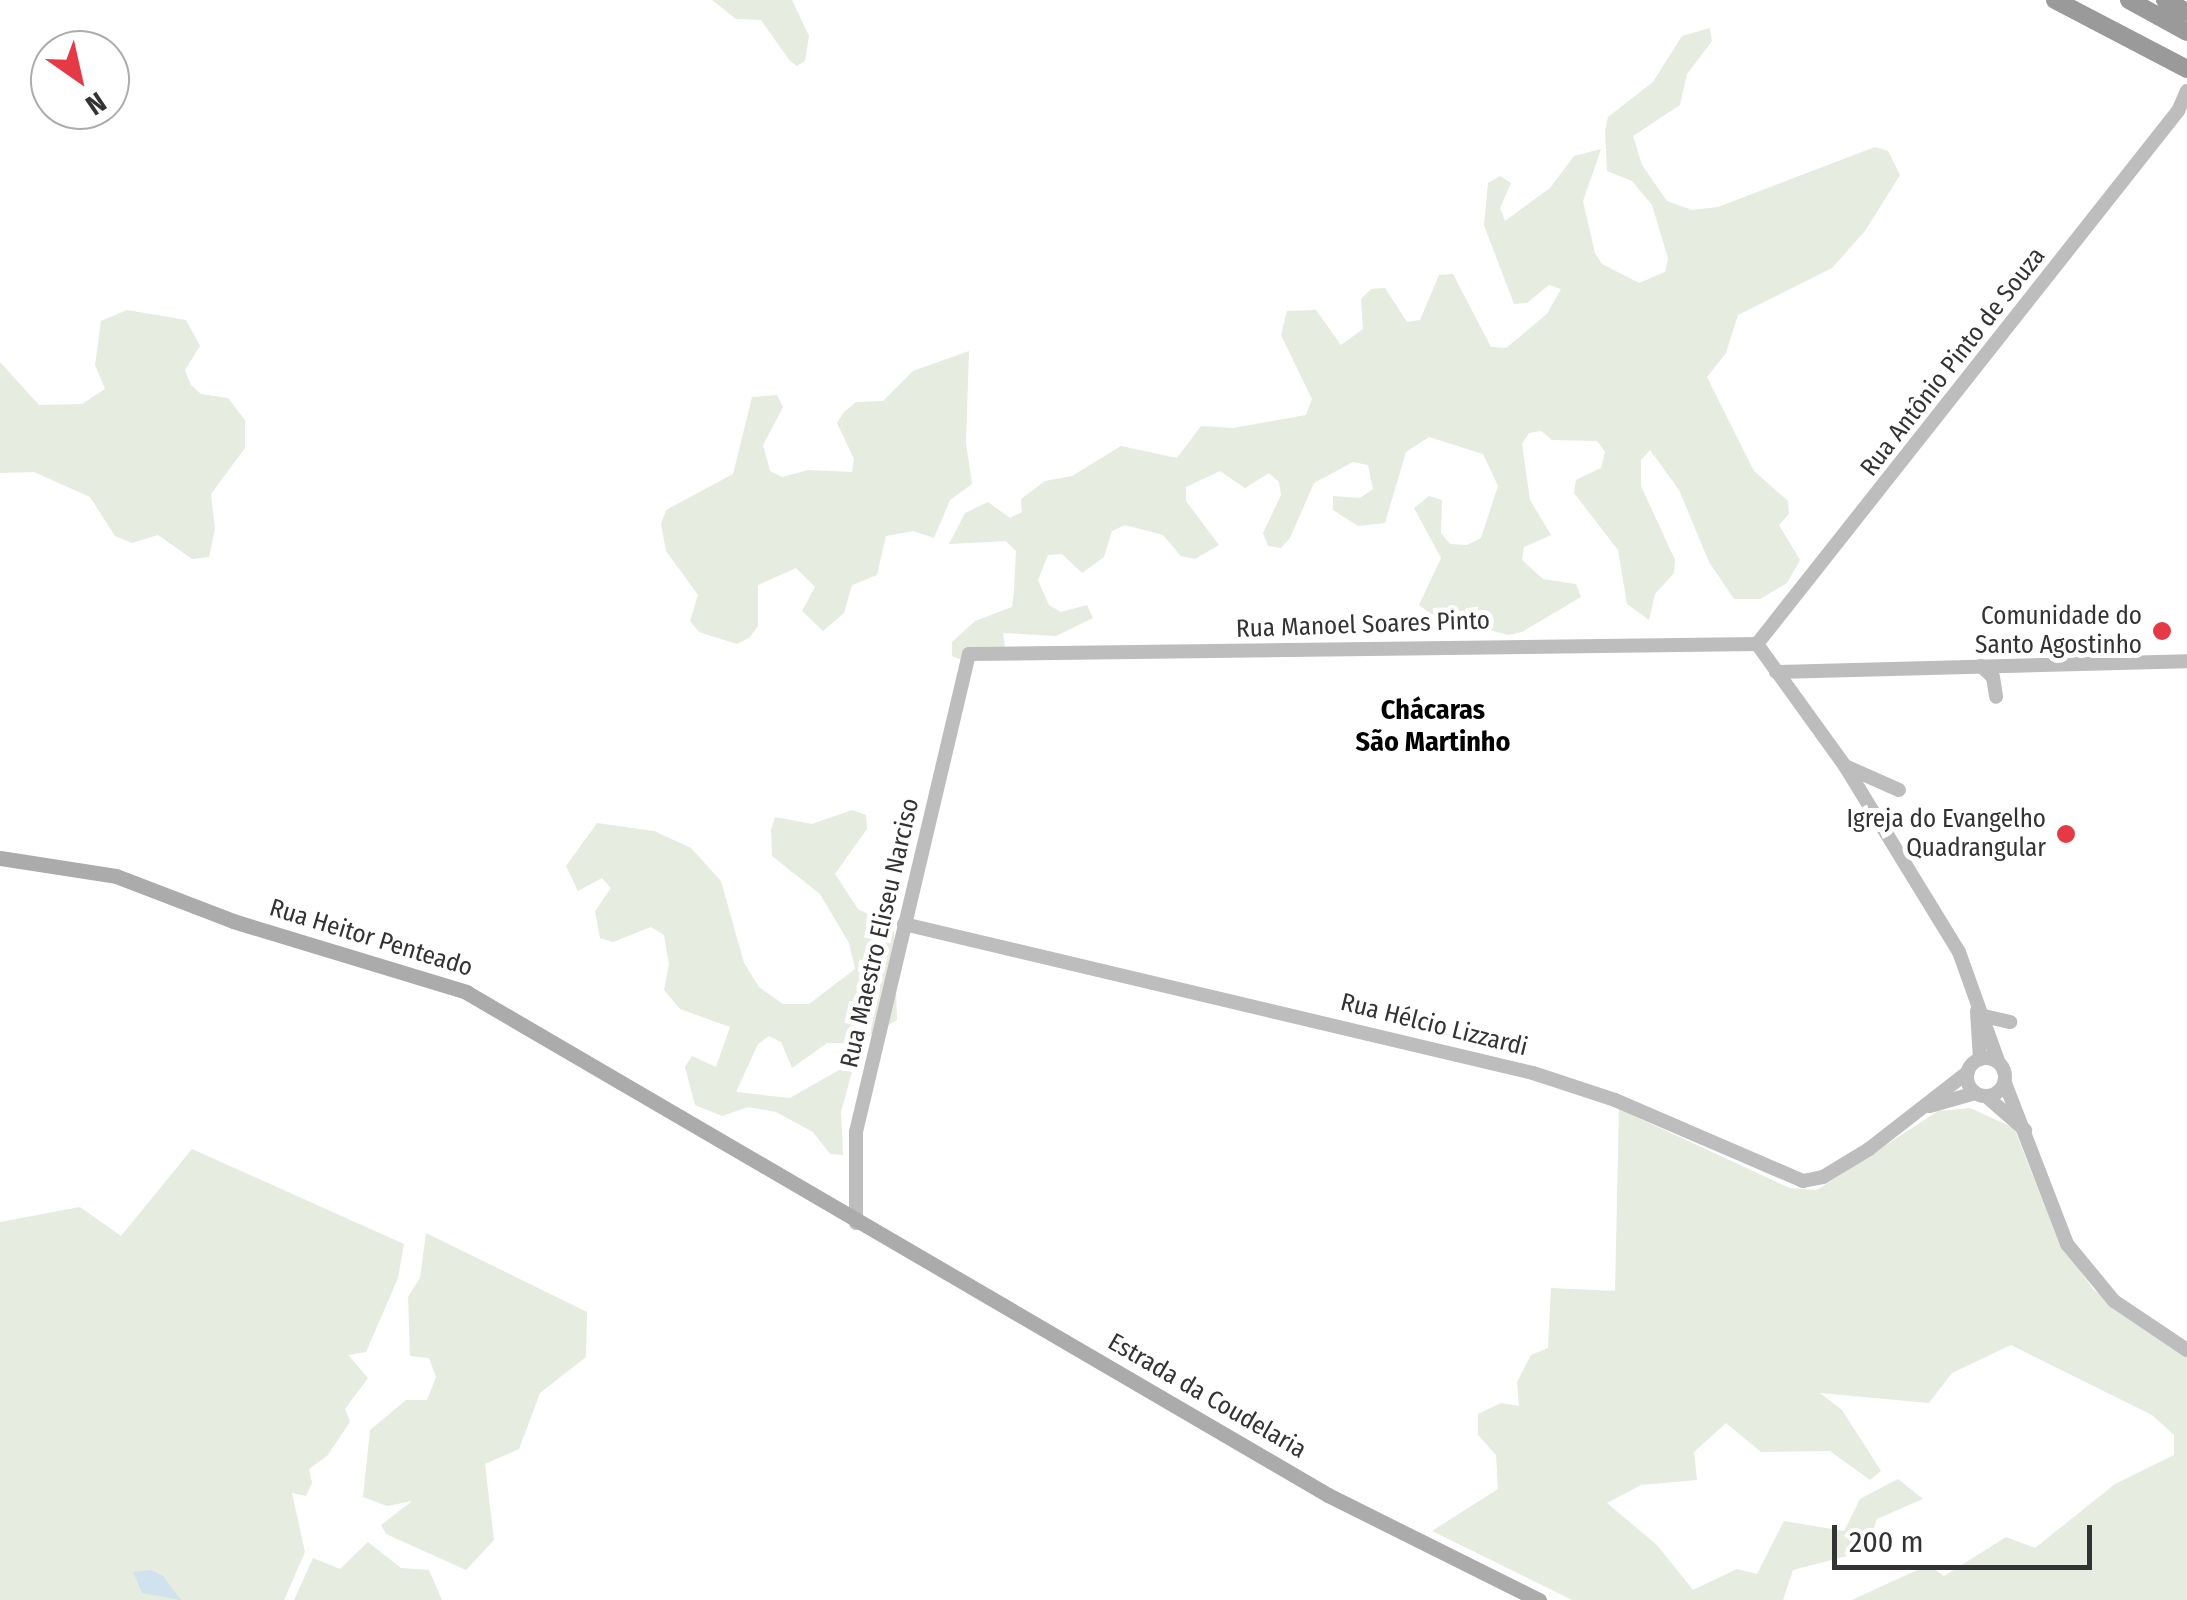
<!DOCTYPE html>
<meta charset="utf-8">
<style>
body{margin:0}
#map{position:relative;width:2187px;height:1600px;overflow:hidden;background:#fff;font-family:"Fira Sans Condensed",sans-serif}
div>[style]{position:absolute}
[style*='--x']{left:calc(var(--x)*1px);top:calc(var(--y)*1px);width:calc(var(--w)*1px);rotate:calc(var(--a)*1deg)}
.green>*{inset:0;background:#e6ecdf}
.water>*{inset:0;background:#cfe2ee}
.secondary>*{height:14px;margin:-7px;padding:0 7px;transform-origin:7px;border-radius:7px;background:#bdbdbd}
.secondary>.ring{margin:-7px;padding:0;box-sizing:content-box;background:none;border:14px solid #bdbdbd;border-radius:50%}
.primary>*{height:15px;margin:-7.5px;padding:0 7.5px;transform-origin:7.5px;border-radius:7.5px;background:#ababab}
.highway>*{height:18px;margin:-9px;padding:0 9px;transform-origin:9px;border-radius:9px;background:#9a9a9a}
.dots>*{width:28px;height:28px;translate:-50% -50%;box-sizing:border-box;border:5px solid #fff;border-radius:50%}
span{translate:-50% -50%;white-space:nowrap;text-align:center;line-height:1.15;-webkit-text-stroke:10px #fff;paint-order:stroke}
.street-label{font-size:25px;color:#333}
.poi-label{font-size:25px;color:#333}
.right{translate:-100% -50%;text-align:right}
.neighbourhood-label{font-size:28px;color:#000;font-weight:700}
.north{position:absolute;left:30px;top:30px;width:100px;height:100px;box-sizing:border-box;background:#fff;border:2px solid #adadad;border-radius:50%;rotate:146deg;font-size:28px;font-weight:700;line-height:40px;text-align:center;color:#333}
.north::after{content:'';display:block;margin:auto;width:35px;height:45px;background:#e63946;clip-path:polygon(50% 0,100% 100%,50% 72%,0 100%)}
.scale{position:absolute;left:1832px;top:1525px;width:260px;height:45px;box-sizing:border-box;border:5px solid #333;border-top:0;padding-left:12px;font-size:30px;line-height:35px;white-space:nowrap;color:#333;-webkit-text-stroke:8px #fff;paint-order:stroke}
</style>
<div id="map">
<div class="green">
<i style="clip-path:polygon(712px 0,792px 0,809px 36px,805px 61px,797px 66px,790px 61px,761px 20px,736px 19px)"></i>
<i style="clip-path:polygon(1710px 28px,1712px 41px,1687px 74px,1680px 105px,1633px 136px,1642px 165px,1667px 201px,1692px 210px,1718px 207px,1875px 147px,1888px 151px,1900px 175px,1865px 231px,1832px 268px,1738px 315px,1726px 353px,1707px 377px,1754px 471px,1788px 501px,1789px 514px,1779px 525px,1800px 560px,1787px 583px,1760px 599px,1734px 599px,1709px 562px,1679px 490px,1650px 450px,1641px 460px,1641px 486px,1675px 560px,1674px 573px,1655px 594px,1649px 620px,1627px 604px,1618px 550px,1574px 493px,1576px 480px,1601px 468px,1605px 452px,1597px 441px,1552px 440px,1541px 431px,1529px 433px,1522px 444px,1530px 500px,1551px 535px,1524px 547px,1522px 560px,1543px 579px,1576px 584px,1581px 597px,1522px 632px,1508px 635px,1462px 622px,1450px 628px,1419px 605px,1441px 558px,1414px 508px,1429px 496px,1442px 500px,1441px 533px,1450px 544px,1467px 545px,1481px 538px,1498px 486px,1483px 454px,1429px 437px,1406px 452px,1385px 523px,1358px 526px,1333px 510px,1333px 496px,1360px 498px,1373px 489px,1368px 465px,1353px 462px,1314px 483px,1290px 538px,1281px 548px,1268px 546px,1263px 533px,1281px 495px,1279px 482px,1269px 473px,1245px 488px,1220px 471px,1186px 487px,1186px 501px,1219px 545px,1195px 559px,1181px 556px,1163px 535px,1125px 525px,1112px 531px,1104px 557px,1082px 573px,1062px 554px,1048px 555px,1038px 580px,1049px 605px,1061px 612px,1087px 605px,1093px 618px,1056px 636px,1003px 633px,1005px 646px,966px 662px,952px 656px,952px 642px,975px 621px,1012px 607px,1014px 591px,1016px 551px,1006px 541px,949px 544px,965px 513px,988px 502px,1010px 518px,1022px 512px,1021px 499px,1045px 481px,1072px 476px,1121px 446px,1177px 458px,1201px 426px,1233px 428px,1306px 415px,1312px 399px,1281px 335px,1287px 311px,1316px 310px,1341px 345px,1363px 329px,1361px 299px,1371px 289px,1385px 288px,1407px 322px,1420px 320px,1439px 275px,1453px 274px,1491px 347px,1506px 348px,1547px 314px,1561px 289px,1549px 285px,1527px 303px,1514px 304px,1484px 225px,1488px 183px,1500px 176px,1511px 183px,1500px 208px,1505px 221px,1550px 188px,1574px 156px,1601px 149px,1583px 201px,1595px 253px,1602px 264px,1639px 283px,1665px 272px,1668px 258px,1652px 205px,1632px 181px,1607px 171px,1605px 131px,1608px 117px,1653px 82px,1682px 36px)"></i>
<i style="clip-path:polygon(127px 310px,186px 320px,200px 346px,185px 370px,191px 385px,201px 394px,228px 398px,245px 420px,245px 448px,211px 494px,215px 529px,209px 557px,192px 559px,158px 535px,132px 543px,115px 536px,90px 497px,34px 472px,0 473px,0 362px,39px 405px,82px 404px,105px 389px,95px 365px,101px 321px)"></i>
<i style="clip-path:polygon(969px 351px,966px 443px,972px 484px,950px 500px,934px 538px,913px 531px,886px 536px,877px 575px,852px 585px,844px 613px,823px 631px,802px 611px,815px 587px,796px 568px,758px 585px,758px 626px,750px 637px,737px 644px,699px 632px,690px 621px,698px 595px,666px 551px,661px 524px,666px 510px,733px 474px,752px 397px,777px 395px,783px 407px,763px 445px,770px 471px,782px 477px,808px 470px,852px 472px,854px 459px,837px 423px,844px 412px,856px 402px,883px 401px,913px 371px)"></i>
<i style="clip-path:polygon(852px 810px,866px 815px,867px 829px,835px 874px,858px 909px,894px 927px,897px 1020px,856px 1043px,827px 1043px,792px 1068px,781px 1042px,769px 1036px,758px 1044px,736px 1092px,790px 1098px,839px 1070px,852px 1072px,841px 1112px,843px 1155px,830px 1154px,813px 1132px,776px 1112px,748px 1107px,722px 1116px,695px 1105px,685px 1067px,692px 1056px,716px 1067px,730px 1027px,680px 1009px,664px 990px,669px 964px,664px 935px,651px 927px,613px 942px,600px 938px,595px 911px,611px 888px,602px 878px,578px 891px,566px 866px,597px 823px,654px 831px,691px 848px,721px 881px,744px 963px,759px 987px,783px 1004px,809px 1004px,855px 969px,849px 943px,820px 894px,772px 856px,771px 830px,775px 817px,812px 824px)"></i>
<i style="clip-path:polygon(1970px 1108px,2014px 1128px,2059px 1242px,2094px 1290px,2187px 1356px,2187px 1600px,1852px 1600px,1928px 1565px,1944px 1576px,2006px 1537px,2035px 1548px,2115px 1484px,2174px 1455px,2174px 1435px,2152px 1415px,2011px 1345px,1952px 1373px,1929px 1403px,1820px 1393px,1842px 1410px,1881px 1471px,1870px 1480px,1830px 1451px,1761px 1452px,1726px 1423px,1694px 1452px,1697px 1480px,1641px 1485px,1607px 1503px,1657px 1545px,1693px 1590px,1737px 1569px,1757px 1574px,1784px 1521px,1844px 1531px,1860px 1499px,1898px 1479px,1923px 1499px,1877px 1519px,1866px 1551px,1793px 1570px,1783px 1600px,1572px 1600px,1432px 1531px,1498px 1489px,1496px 1455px,1478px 1435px,1478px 1414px,1501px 1403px,1519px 1406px,1517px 1382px,1531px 1355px,1548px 1348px,1551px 1288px,1615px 1291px,1619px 1109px,1790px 1188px,1817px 1190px,1938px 1111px)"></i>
<i style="clip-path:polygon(192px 1149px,404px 1244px,398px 1278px,366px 1352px,348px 1355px,368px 1378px,345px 1409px,350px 1422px,327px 1456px,309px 1469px,312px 1483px,306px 1496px,292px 1493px,305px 1552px,284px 1600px,0 1600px,0 1222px,80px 1207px,121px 1236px)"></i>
<i style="clip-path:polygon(426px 1233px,587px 1312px,586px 1357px,540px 1393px,519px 1449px,485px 1464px,494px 1540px,466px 1570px,386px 1534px,381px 1525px,412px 1501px,387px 1506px,363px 1497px,370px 1430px,406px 1400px,427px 1400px,436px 1377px,429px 1358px,410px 1356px,408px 1297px,420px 1278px)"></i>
<i style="clip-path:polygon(368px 1542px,401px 1568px,429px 1570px,442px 1600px,294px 1600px,313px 1558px,340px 1569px)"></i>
</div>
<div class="water">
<i style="clip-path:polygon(151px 1570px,163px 1576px,181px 1600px,142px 1593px,133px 1572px)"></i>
</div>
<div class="secondary">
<i style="--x:1757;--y:644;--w:679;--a:-51.7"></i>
<i style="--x:2178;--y:111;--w:22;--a:-66"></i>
<i style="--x:1757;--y:644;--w:150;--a:54.2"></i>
<i style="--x:1845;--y:766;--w:218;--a:58.5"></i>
<i style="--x:1959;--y:952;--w:116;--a:70.3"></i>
<i style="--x:1981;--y:666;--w:16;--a:43"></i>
<i style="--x:1993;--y:677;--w:20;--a:81"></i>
<i style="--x:1776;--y:672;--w:411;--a:-1.5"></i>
<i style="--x:1845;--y:766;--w:59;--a:24"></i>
<i style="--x:904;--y:924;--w:646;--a:13.33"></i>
<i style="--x:1533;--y:1073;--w:86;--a:18.2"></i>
<i style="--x:1615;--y:1100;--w:205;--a:23.3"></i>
<i style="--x:1803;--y:1181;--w:20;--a:-11"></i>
<i style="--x:1823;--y:1177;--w:54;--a:-31.3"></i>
<i style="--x:1869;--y:1149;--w:125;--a:-37.9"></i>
<i style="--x:1977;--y:1011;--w:48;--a:86.4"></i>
<i style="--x:1984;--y:1016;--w:27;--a:13"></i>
<i class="ring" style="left:1967px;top:1058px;width:24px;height:24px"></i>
<i style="--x:2005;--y:1083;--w:173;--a:68.9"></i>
<i style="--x:2067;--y:1244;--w:74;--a:50.5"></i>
<i style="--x:2114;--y:1301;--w:88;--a:33.9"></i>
<i style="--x:1986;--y:1096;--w:52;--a:41.1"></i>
<i style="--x:1930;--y:1106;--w:47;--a:-16.1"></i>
<i style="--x:856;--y:1223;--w:91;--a:-90"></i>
<i style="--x:856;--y:1132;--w:491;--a:-76.7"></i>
<i style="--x:969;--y:654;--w:788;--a:-0.73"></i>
</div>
<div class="primary">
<i style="--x:0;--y:858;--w:117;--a:8.8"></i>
<i style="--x:116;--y:876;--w:125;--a:21"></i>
<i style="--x:233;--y:921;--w:244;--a:16.9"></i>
<i style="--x:466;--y:992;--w:998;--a:30.26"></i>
<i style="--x:1328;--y:1495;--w:236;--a:26.5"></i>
</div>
<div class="highway">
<i style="--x:2055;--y:0;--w:149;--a:27.6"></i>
<i style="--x:2129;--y:0;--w:66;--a:28.9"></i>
<i style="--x:2165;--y:0;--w:25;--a:29"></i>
</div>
<div class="dots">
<i style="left:2162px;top:631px;background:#e63946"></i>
<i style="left:2066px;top:834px;background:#e63946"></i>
</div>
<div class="street-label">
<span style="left:1953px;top:362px;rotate:-52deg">Rua Antônio Pinto de Souza</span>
<span style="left:1363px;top:625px;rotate:-2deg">Rua Manoel Soares Pinto</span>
<span style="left:880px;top:933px;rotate:-77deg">Rua Maestro Eliseu Narciso</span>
<span style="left:371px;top:938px;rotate:17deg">Rua Heitor Penteado</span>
<span style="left:1434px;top:1025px;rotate:14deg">Rua Hélcio Lizzardi</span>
<span style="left:1207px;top:1396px;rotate:30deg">Estrada da Coudelaria</span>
</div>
<div class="poi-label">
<span class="right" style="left:2142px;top:631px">Comunidade do<br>Santo Agostinho</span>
<span class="right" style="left:2046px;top:834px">Igreja do Evangelho<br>Quadrangular</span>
</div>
<div class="neighbourhood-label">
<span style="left:1433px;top:726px">Chácaras<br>São Martinho</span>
</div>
<div class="north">N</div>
<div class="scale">200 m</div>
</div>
